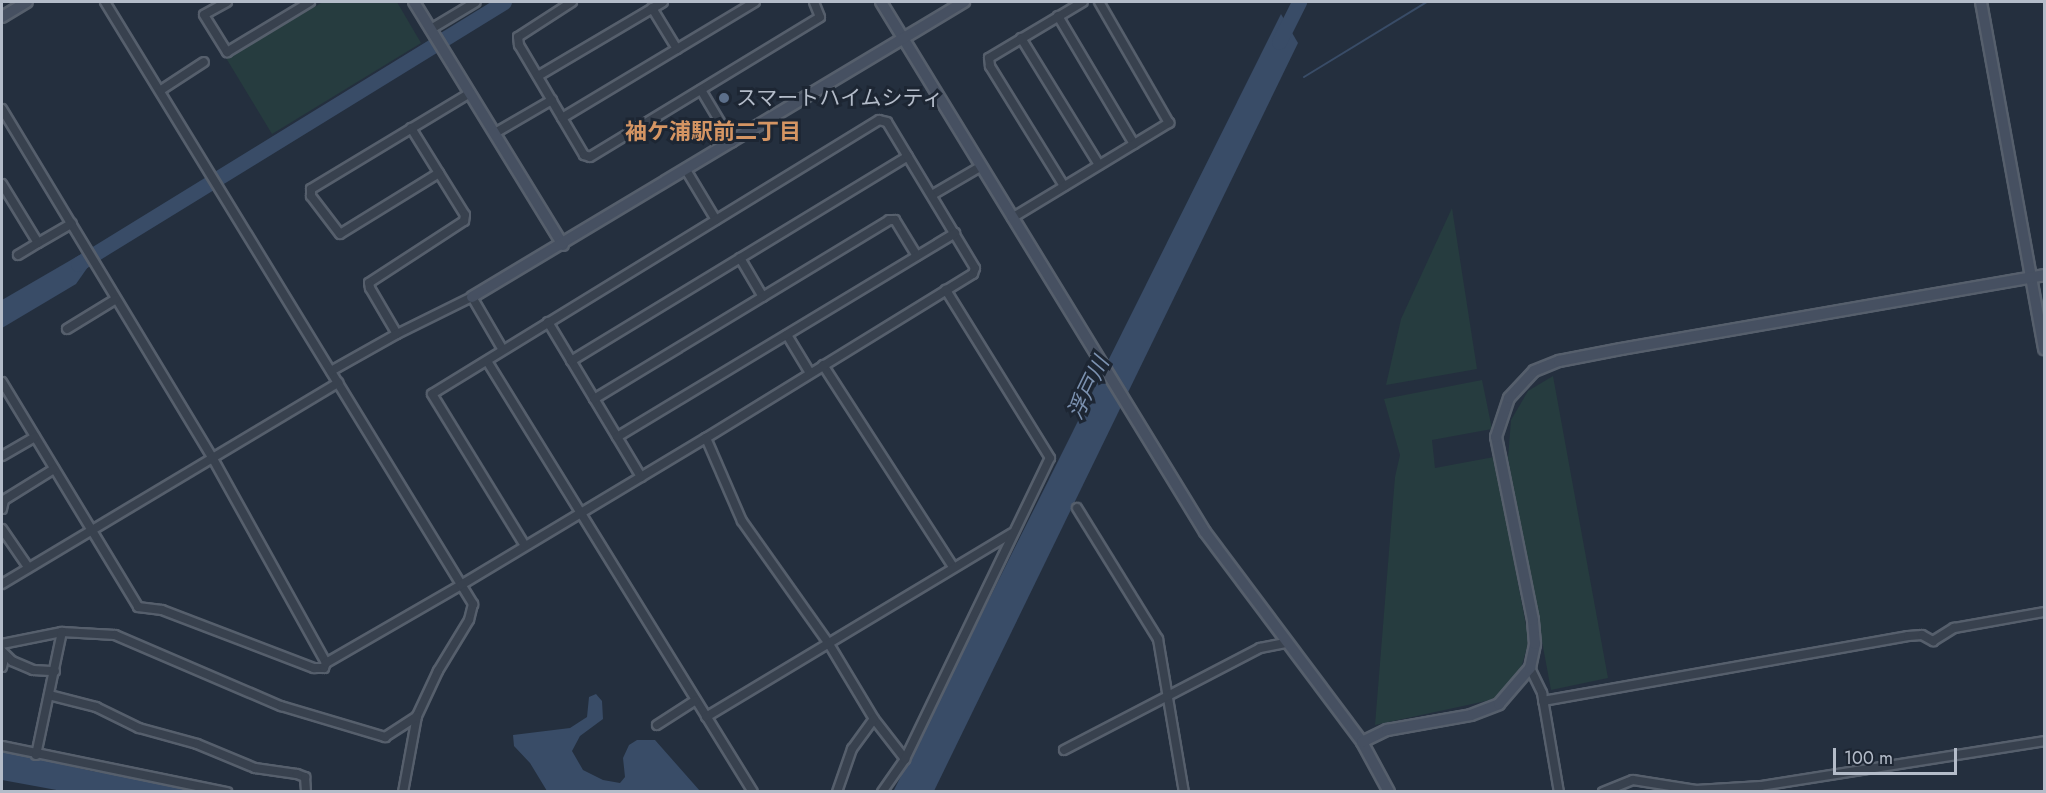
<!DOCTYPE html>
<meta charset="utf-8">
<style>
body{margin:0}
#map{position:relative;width:2046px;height:793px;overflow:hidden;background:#242f3e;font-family:Jost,"Noto Sans JP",sans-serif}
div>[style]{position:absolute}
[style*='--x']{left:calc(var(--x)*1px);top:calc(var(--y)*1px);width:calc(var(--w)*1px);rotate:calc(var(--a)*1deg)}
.green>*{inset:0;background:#263c3f}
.water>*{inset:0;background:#394c67}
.stream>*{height:2px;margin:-1px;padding:0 1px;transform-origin:1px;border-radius:1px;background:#394c67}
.river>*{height:15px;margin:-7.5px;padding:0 7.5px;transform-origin:7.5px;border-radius:7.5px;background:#394c67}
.roads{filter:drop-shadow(2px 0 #565f6c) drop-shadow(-2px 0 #565f6c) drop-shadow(0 2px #565f6c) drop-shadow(0 -2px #565f6c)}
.street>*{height:8px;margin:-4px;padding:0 4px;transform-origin:4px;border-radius:4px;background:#38414e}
.secondary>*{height:10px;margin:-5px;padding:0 5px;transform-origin:5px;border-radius:5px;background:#465061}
.dots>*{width:16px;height:16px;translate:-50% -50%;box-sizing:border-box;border:3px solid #1d2633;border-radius:50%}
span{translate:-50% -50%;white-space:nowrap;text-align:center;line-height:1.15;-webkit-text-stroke:6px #1d2633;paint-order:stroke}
.poi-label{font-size:21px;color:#b4bcc9}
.left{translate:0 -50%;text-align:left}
.neighbourhood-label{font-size:22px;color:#d59563;font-weight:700}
.water-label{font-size:22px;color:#7c92b1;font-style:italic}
.frame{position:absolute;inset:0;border:3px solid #b4bcc9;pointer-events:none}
.scale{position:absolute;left:1833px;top:748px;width:124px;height:27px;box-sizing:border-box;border:3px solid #b4bcc9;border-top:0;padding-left:8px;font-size:18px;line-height:21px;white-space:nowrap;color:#b4bcc9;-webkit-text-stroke:4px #1d2633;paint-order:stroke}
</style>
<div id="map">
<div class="green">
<i style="clip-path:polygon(323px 2px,397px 2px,421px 43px,272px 134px,226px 58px)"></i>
<i style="clip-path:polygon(1452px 208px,1477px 369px,1386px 385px,1401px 319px)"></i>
<i style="clip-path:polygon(1553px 376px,1608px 678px,1551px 690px,1508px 458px,1511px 420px,1528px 391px)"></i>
<i style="clip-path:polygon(1482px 380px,1492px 429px,1432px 440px,1435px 468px,1494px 457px,1529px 641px,1521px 668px,1500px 698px,1375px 725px,1395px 477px,1400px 455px,1384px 399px)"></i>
</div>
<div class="water">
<i style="clip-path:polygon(1281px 14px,1298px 43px,934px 791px,893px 792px)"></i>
<i style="clip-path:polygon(83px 253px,90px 264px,76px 284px,2px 328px,2px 300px)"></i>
<i style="clip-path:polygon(596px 694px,602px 701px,603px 719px,580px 736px,572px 751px,583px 770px,603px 780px,620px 783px,625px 777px,623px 758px,629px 745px,637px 740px,655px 740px,700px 791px,547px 791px,530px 763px,514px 746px,513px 735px,570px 728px,587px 717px,589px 697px)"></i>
<i style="clip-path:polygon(2px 751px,92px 771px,207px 791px,62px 791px,2px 780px)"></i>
</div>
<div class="stream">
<i style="--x:1304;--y:77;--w:144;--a:-31.4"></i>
</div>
<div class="river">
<i style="--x:1279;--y:42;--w:45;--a:-63.4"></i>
<i style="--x:78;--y:264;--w:500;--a:-31.59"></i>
</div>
<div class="roads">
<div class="street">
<i style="--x:105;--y:2;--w:706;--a:58.56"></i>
<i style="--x:473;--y:604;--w:16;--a:104"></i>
<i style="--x:469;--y:620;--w:60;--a:121.3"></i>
<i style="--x:438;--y:671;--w:50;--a:115"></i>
<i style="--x:417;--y:716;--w:77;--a:100.4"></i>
<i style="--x:227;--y:2;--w:26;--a:151"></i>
<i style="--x:204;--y:15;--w:44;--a:58.1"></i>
<i style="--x:227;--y:52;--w:97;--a:-31.1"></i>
<i style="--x:572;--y:2;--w:64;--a:147.1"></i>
<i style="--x:518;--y:37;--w:8;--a:83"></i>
<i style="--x:519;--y:45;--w:128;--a:59.4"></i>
<i style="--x:584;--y:155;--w:6;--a:18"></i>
<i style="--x:590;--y:157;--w:269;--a:-31.3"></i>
<i style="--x:820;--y:17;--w:16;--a:-112"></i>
<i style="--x:652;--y:8;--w:48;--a:58.6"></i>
<i style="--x:1058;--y:16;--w:149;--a:59.3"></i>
<i style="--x:431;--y:29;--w:52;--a:-31"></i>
<i style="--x:1021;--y:38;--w:149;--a:58.4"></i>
<i style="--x:538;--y:76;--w:145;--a:-30.6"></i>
<i style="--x:161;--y:90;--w:51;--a:-33.1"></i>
<i style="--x:701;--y:90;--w:61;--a:59.2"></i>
<i style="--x:2;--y:109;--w:406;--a:58.9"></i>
<i style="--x:212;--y:457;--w:235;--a:61"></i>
<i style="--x:562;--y:118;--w:225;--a:-31"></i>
<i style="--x:411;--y:128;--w:102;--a:58.2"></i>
<i style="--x:465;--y:215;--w:6;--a:99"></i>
<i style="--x:464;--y:221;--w:113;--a:146.9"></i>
<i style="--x:369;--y:283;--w:5;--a:79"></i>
<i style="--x:370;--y:288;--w:53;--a:59.6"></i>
<i style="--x:397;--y:334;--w:84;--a:-26.3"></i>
<i style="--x:472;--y:297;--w:61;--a:59.7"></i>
<i style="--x:495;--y:133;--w:66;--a:-30.1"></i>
<i style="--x:686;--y:170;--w:58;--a:59"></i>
<i style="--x:439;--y:173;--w:116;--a:148.4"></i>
<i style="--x:340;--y:234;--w:48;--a:-127.3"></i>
<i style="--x:311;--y:196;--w:7;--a:-90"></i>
<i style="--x:311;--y:189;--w:186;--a:-31.1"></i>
<i style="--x:2;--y:184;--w:69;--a:58.6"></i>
<i style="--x:38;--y:243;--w:39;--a:-30"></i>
<i style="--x:1064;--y:186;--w:141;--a:-121.7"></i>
<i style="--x:990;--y:66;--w:8;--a:-97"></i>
<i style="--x:989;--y:58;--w:109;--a:-30.8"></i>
<i style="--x:932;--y:195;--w:56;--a:-30.3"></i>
<i style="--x:1012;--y:218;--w:184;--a:-31.2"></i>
<i style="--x:1169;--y:123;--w:140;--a:-120"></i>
<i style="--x:18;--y:255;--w:23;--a:-31"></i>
<i style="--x:740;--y:258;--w:45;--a:59.5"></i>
<i style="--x:548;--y:322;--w:181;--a:59"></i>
<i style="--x:67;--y:329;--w:57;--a:-31.5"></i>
<i style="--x:787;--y:335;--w:44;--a:58.8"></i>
<i style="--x:487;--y:361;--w:506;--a:58.32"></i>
<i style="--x:571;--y:361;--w:394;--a:-31.3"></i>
<i style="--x:823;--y:365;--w:240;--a:57.2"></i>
<i style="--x:331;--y:371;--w:76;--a:-29.3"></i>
<i style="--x:2;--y:382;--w:263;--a:58.8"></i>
<i style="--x:138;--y:607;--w:24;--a:7"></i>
<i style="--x:162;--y:610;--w:163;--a:20.9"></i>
<i style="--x:314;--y:668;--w:10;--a:0"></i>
<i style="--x:324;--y:668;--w:5;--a:-68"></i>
<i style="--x:326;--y:663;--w:156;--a:-30"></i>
<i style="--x:461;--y:585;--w:286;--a:-31"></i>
<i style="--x:706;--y:438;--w:313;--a:-31.6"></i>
<i style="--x:973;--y:274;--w:6;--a:-72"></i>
<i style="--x:975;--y:268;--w:170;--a:-121.1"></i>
<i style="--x:887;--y:122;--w:8;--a:-166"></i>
<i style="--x:879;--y:120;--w:524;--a:148.49"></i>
<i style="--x:432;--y:394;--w:178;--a:58.5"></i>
<i style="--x:594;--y:399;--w:345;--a:-31.2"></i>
<i style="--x:889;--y:220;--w:6;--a:0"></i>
<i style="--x:895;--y:220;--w:42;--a:58.6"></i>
<i style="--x:617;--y:437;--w:395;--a:-31.1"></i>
<i style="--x:706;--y:438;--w:90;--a:66.6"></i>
<i style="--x:742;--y:521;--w:151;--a:54.7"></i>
<i style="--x:829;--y:644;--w:87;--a:59"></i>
<i style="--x:874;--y:719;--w:51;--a:52.2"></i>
<i style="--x:2;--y:456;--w:38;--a:-30"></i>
<i style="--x:1077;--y:508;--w:154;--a:58.3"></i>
<i style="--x:1158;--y:639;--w:155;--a:80.4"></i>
<i style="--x:2;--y:509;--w:9;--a:-77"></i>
<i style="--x:4;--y:500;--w:59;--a:-31.8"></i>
<i style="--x:2;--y:529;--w:46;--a:55.6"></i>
<i style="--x:2;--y:584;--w:392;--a:-30.9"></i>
<i style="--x:2;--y:644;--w:61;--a:-11.3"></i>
<i style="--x:62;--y:632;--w:53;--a:3.2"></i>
<i style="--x:115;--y:635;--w:181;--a:23.2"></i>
<i style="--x:281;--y:706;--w:109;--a:16.6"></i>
<i style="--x:385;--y:737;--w:38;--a:-33"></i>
<i style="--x:2;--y:651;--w:14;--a:45"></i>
<i style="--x:12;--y:661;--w:23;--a:23"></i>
<i style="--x:33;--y:670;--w:22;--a:3"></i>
<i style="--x:2;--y:667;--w:12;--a:-76"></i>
<i style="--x:1530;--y:668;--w:28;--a:64"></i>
<i style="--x:1542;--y:693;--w:100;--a:80.3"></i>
<i style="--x:49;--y:695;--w:49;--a:14.3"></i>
<i style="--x:96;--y:707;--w:48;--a:26"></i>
<i style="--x:139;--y:728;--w:60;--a:15.4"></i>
<i style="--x:197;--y:744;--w:63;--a:22.5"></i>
<i style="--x:255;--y:768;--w:42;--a:8.1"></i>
<i style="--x:297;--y:774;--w:9;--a:21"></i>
<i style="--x:305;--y:777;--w:15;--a:86"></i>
<i style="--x:1543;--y:701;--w:371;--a:-10.1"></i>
<i style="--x:1908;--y:636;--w:14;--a:-4"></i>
<i style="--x:1922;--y:635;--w:13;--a:29"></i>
<i style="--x:1933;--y:641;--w:25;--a:-32"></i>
<i style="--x:1954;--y:628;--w:91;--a:-10.1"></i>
<i style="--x:706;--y:717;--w:357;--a:-31"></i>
<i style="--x:657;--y:725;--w:46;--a:-32.7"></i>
<i style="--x:2;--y:746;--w:230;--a:11.6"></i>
<i style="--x:1064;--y:750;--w:221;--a:-27.5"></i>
<i style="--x:1260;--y:648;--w:26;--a:-11"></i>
<i style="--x:36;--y:755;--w:126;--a:-78.1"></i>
<i style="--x:837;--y:792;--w:46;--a:-70.8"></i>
<i style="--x:852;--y:749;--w:37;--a:-54"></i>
<i style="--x:882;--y:792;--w:40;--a:-55.1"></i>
<i style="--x:905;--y:759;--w:334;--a:-64.3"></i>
<i style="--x:1050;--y:458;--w:198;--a:-121.8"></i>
<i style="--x:1603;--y:792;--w:32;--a:-22"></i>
<i style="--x:1633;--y:780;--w:64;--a:9"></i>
<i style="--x:1696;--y:790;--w:65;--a:-3.5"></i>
<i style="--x:1761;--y:786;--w:287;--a:-9"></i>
</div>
<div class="secondary">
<i style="--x:414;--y:2;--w:285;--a:58.5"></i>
<i style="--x:881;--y:2;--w:621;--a:58.56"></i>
<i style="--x:1205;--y:532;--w:262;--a:53.2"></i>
<i style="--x:1362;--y:742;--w:57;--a:61.6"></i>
<i style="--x:1981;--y:2;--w:353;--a:79.7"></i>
<i style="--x:2;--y:17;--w:29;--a:-31"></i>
<i style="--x:472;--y:297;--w:574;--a:-30.95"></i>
<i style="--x:1362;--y:742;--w:28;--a:-26"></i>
<i style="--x:1387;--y:730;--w:85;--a:-10.1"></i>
<i style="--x:1471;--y:715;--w:30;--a:-21"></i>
<i style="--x:1499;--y:704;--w:48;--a:-49.3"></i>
<i style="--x:1530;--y:668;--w:25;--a:-78"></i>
<i style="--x:1535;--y:644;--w:24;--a:-95"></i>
<i style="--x:1533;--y:620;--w:187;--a:-101.4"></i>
<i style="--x:1496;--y:437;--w:41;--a:-71.6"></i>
<i style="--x:1509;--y:398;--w:37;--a:-47"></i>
<i style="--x:1534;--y:371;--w:27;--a:-22"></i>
<i style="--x:1559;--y:361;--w:63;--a:-11"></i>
<i style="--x:1621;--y:349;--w:429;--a:-9.9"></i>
</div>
</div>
<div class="dots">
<i style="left:724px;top:98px;background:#5c6f8a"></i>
</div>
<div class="poi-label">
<span class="left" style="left:736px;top:98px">スマートハイムシティ</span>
</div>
<div class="neighbourhood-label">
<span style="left:713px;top:132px">袖ケ浦駅前二丁目</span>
</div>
<div class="water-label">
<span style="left:1088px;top:388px;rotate:-64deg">浮戸川</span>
</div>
<div class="frame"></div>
<div class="scale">100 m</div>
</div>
